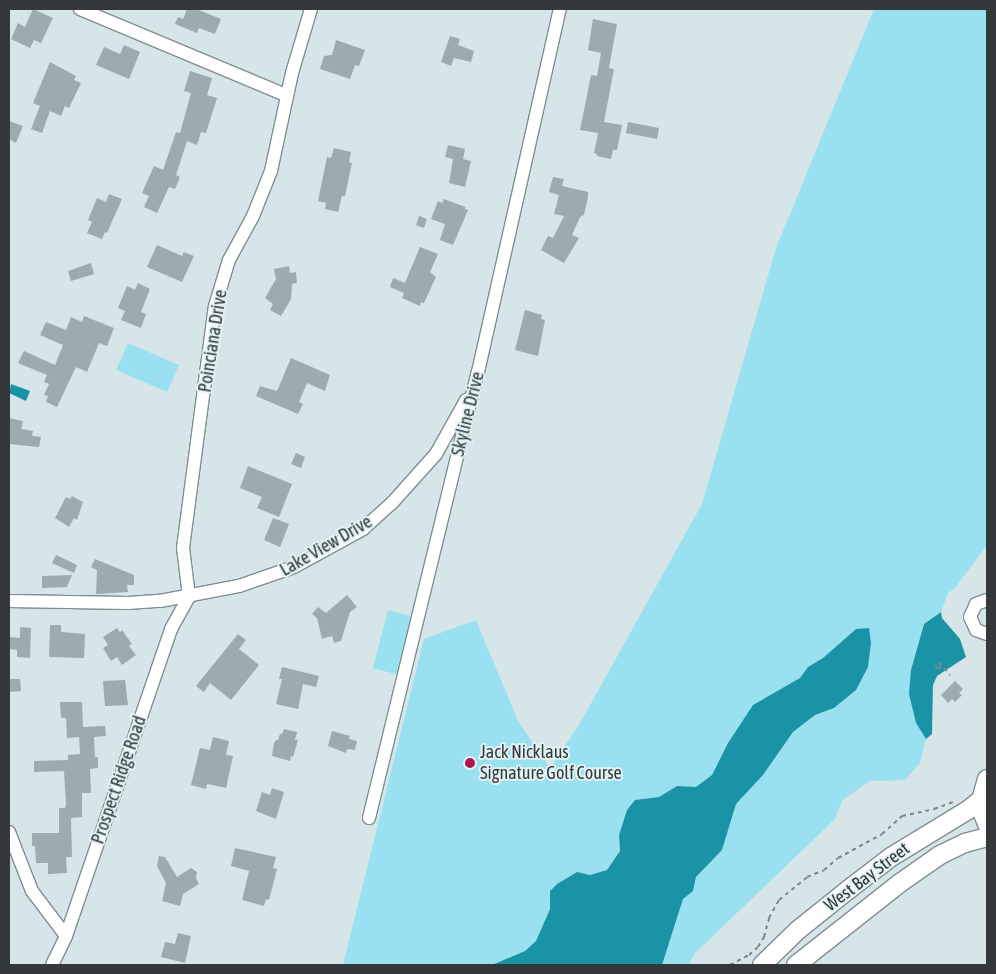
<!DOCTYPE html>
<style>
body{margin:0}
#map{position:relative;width:996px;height:974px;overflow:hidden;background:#d5e5e8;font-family:"Asap Condensed",sans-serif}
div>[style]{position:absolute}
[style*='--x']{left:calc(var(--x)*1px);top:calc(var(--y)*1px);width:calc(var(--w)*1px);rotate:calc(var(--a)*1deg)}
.green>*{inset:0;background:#99e1f0}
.water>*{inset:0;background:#1a93a7}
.building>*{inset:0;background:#9cabae}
.path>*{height:2px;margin-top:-1px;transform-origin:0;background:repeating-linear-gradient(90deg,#7c8688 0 4px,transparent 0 8px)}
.roads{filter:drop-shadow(1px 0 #808e91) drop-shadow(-1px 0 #808e91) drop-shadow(0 1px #808e91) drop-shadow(0 -1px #808e91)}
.minor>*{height:12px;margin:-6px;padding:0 6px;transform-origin:6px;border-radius:6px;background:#fff}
.secondary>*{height:18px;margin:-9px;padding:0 9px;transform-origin:9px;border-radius:9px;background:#fff}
.dots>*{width:14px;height:14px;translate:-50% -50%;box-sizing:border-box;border:2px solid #e2f2f5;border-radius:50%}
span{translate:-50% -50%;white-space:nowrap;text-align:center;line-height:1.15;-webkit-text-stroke:4px #e2f2f5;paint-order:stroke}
.street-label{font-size:18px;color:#33393a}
.poi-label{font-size:18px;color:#33393a}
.left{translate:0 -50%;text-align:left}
.frame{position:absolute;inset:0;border:10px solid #33393a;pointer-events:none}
</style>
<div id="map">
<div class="green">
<i style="clip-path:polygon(874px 9px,987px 9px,987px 545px,955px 588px,948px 593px,941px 612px,924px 624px,911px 670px,916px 723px,926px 739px,920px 763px,905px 780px,869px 781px,843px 800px,834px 820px,696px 952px,688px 965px,662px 965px,683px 899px,693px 891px,696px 877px,722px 850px,736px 804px,763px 775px,793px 732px,815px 715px,834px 708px,856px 690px,868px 667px,856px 629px,823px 658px,808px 667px,800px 678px,753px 705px,728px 743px,712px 775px,696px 788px,677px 786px,659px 797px,635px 800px,627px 810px,619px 835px,620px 851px,607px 870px,590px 875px,577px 872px,557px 884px,550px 891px,550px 909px,536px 941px,525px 951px,504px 960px,511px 965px,343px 965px,424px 639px,476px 620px,518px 721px,550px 768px,579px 725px,702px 504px,776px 248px)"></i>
<i style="clip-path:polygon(128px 343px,179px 365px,167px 392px,116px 370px)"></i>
<i style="clip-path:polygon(388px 610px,414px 617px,399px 675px,373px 668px)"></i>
</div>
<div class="water">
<i style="clip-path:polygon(11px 384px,30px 391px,26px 401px,9px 393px)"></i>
<i style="clip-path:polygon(941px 612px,942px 618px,960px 639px,966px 657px,937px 676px,933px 685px,932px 734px,926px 739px,916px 723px,909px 694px,911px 670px,924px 624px)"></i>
<i style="clip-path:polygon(869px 628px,871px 643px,868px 667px,856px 690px,834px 708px,815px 715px,793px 732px,763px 775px,736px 804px,722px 850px,696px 877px,693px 891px,683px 899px,662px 965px,492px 965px,525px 951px,536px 941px,550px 909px,550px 891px,557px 884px,577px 872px,590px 875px,607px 870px,620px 851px,619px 835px,627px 810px,635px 800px,659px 797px,677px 786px,696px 787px,712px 775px,728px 743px,753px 705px,800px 678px,808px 667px,823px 658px,856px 629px)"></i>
</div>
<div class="building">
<i style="clip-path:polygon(33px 9px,53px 18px,41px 43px,34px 40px,30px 48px,11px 39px,18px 23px,25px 27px)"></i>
<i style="clip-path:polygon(187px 9px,196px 9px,221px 19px,215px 34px,199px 28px,197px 33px,175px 24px,178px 17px,183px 19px)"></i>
<i style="clip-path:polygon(593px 19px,617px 24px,609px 68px,614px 69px,604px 122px,622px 125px,617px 150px,613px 150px,611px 159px,597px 156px,597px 154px,594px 153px,598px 133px,580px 130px,591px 75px,597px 76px,601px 53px,588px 50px)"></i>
<i style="clip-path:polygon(450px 36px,460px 39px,458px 45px,474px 51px,471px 62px,454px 58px,451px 66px,441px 62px)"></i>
<i style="clip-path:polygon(336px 40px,365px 50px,359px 66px,355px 65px,350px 79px,320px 69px,324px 56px,332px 55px)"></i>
<i style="clip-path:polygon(124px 45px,140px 52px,129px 79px,96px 65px,104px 47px,120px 54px)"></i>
<i style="clip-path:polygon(50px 62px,76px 76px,74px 80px,81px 83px,69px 108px,65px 106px,61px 116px,50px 111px,42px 133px,31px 129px,40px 106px,33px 103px)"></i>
<i style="clip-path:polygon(190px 71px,212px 78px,207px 95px,217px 98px,206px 133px,201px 132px,197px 145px,187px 141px,176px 175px,180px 177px,175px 189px,169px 187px,157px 213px,144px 207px,149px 196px,142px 193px,154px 166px,163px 170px,176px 132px,180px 133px,191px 93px,184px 91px)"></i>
<i style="clip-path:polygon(9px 121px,23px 126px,16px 143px,9px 139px)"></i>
<i style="clip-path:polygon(628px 122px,659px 128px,657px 139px,626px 133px)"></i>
<i style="clip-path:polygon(448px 145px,465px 149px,463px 159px,471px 161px,465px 187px,449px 183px,453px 159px,445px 157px)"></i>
<i style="clip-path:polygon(334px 148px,351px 152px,349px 162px,352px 163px,345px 196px,342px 196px,338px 212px,325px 209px,326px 203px,318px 201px,327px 157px,331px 158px)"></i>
<i style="clip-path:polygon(553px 177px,564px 179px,562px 186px,588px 192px,588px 197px,584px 215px,580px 217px,572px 235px,579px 238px,564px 263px,541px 250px,548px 236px,553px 238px,564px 216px,554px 214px,559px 195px,549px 192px)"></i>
<i style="clip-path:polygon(109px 194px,122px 199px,107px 233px,105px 232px,102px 239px,87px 233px,92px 222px,88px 220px,97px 198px,106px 202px)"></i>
<i style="clip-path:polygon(444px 199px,465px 207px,465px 209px,468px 210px,453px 245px,440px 240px,445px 224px,431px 219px,438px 201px,442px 203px)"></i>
<i style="clip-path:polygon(419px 216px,427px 219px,424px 228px,416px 225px)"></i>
<i style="clip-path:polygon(157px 245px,182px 256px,184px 252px,194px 256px,182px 282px,147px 267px)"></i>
<i style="clip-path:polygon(420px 247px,438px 254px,430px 272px,436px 277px,424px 303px,421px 302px,420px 306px,402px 298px,404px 293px,390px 287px,393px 278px,405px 283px)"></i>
<i style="clip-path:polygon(91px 263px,94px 274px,71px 281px,68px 271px)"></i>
<i style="clip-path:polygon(289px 266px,290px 273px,296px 272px,297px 283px,292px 284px,291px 299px,281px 316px,270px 310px,273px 304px,265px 298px,276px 279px,274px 269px)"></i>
<i style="clip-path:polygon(138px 283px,150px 289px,141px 312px,146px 314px,141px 328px,121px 320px,125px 311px,118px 308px,127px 286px,135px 290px)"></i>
<i style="clip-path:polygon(525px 310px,542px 315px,541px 319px,545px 320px,538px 356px,515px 350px)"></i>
<i style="clip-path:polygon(84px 316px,114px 328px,107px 346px,99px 343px,87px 372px,76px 367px,57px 407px,46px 402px,48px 396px,44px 395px,49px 384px,44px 382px,47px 375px,18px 363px,24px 351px,55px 365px,63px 345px,40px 335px,46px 322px,66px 330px,71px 317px,82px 322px)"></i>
<i style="clip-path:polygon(291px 358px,330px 375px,325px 391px,307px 383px,299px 402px,303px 404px,298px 414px,256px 396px,260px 386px,277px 391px)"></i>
<i style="clip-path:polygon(9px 418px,23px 421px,21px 429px,33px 431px,32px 436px,41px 437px,39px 447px,9px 444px)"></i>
<i style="clip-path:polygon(296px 453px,305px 457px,301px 468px,291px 464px)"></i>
<i style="clip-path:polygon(248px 466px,292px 484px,279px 517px,257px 508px,262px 497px,240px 488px)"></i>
<i style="clip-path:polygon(72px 496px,83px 502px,77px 520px,74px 518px,69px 527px,55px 518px,66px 497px,70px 499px)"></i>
<i style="clip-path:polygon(273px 518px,289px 524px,280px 547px,264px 540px)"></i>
<i style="clip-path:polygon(56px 555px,77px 565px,74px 573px,52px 563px)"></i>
<i style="clip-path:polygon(95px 559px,134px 575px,134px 585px,127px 585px,128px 592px,96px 594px,97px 570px,91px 567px)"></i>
<i style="clip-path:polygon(72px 575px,67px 587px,42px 588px,42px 576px)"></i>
<i style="clip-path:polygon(347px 595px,357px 607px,350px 612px,341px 641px,334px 643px,332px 636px,322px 639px,317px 618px,312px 614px,318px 607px,326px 613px)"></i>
<i style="clip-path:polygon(50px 625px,61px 625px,61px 632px,85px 634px,84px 658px,49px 657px)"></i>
<i style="clip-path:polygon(20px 627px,31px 628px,30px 658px,17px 657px,17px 650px,9px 649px,9px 637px,20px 638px)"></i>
<i style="clip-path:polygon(117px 628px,120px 632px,122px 630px,132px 644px,129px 646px,136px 655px,122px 665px,117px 657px,111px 661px,103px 648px,108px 645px,103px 637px)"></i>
<i style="clip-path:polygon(238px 634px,246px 640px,239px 649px,259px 665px,231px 700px,210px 683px,204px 692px,196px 686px)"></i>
<i style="clip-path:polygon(282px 667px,319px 676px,316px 687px,303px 684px,298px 709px,276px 704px,282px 679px,279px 679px)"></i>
<i style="clip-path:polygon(9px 679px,20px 679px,21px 691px,9px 692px)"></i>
<i style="clip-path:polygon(125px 680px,128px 705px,105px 706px,103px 681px)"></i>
<i style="clip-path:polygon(955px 681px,963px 689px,959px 693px,962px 695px,955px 702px,952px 699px,948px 703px,941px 695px)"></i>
<i style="clip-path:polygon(60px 702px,82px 702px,83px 727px,105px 726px,106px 736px,94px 737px,95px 757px,98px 757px,98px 768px,90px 769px,91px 793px,82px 793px,82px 817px,71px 818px,72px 857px,66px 857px,67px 873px,48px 874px,48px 863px,36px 863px,35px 846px,32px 846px,32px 833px,59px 833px,59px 808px,65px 808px,66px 805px,64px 771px,34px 772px,34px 761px,68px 760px,68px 755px,80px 754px,79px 737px,67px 738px,66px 718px,61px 718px)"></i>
<i style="clip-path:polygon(284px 729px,297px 732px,295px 740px,298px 740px,293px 757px,291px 756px,290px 761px,272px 756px,274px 743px,276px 740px,278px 740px,280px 734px,282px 734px)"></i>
<i style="clip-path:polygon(332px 731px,350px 736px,349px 739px,357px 741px,355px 750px,347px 749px,346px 753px,328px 746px)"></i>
<i style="clip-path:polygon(213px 737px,229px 741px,226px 755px,233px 756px,226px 788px,207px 784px,206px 789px,191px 785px,200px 748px,210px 750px)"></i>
<i style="clip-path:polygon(272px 788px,284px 792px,276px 819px,256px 811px,262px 792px,270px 795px)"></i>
<i style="clip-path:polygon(235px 848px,276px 857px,273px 868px,277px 869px,269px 900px,266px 899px,264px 906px,242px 900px,249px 871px,231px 866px)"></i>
<i style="clip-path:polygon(159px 856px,165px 857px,177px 877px,191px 868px,197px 872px,196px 878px,199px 884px,183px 894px,180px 906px,162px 901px,166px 883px,157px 866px)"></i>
<i style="clip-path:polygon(178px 933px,191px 936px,185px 963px,161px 957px,165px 942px,175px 944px)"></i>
</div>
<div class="path">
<i style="--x:939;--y:662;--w:17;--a:50"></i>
<i style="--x:935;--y:665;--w:5;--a:53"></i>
<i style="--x:938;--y:669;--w:5;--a:-37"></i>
<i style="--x:730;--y:965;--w:21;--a:-28"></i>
<i style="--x:749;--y:955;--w:12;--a:-42"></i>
<i style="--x:758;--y:947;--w:12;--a:-59"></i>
<i style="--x:764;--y:937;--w:20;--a:-75"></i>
<i style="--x:769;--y:918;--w:21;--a:-61"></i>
<i style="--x:779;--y:900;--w:36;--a:-39"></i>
<i style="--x:807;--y:877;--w:18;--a:-22"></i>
<i style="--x:824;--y:870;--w:18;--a:-41"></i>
<i style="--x:838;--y:858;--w:50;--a:-28.6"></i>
<i style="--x:882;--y:834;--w:27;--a:-42"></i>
<i style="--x:902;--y:816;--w:33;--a:-12"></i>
<i style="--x:934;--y:809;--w:20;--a:-20"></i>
</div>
<div class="roads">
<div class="minor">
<i style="--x:80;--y:9;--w:223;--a:22.7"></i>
<i style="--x:189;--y:596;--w:48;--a:-97.1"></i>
<i style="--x:183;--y:548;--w:244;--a:-82.5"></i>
<i style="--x:215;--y:306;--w:48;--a:-73.1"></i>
<i style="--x:229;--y:260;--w:50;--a:-61.4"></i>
<i style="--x:253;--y:216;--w:48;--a:-68.2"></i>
<i style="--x:271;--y:171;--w:100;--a:-77.9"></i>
<i style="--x:292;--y:73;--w:67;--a:-73.5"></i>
<i style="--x:987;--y:600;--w:12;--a:160"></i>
<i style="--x:976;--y:604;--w:14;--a:115"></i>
<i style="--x:970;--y:617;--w:14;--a:65"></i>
<i style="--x:976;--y:630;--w:12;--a:20"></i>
<i style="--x:9;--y:601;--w:119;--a:1"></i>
<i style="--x:128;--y:603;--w:32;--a:-4"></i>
<i style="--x:160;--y:601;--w:80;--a:-10.8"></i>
<i style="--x:239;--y:586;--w:58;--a:-19.1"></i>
<i style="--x:294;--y:567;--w:79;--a:-28.8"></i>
<i style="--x:363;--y:529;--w:39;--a:-42"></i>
<i style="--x:392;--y:503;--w:66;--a:-48.1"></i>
<i style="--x:436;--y:454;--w:62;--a:-60.9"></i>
<i style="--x:369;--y:818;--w:459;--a:-76.3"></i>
<i style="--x:478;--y:372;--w:372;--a:-77.3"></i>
<i style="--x:9;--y:832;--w:63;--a:68.7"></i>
<i style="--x:32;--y:891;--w:56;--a:52.9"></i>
<i style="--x:52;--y:965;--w:32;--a:-64"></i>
<i style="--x:66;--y:936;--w:324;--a:-71.1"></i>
<i style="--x:171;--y:629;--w:38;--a:-61"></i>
</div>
<div class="secondary">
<i style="--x:987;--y:779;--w:22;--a:106"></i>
<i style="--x:981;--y:800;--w:11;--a:85"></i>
<i style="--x:982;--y:811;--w:14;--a:69"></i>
<i style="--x:762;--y:965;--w:50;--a:-44.2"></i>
<i style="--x:798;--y:930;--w:64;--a:-38.7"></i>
<i style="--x:848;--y:890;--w:54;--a:-37.5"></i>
<i style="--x:891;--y:857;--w:90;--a:-31.4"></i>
<i style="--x:968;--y:810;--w:16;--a:-38"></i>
<i style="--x:796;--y:965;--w:132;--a:-38.3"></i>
<i style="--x:900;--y:883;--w:49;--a:-35"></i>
<i style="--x:940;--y:855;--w:28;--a:-26"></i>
<i style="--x:965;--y:843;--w:23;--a:-15"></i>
</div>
</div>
<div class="dots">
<i style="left:470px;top:763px;background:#a91955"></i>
</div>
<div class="street-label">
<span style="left:213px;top:341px;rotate:-81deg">Poinciana Drive</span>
<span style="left:468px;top:414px;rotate:-76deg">Skyline Drive</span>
<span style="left:326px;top:546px;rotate:-30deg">Lake View Drive</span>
<span style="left:119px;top:780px;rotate:-71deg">Prospect Ridge Road</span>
<span style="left:867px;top:877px;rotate:-37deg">West Bay Street</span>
</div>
<div class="poi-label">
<span class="left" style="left:480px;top:763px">Jack Nicklaus<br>Signature Golf Course</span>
</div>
<div class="frame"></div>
</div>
